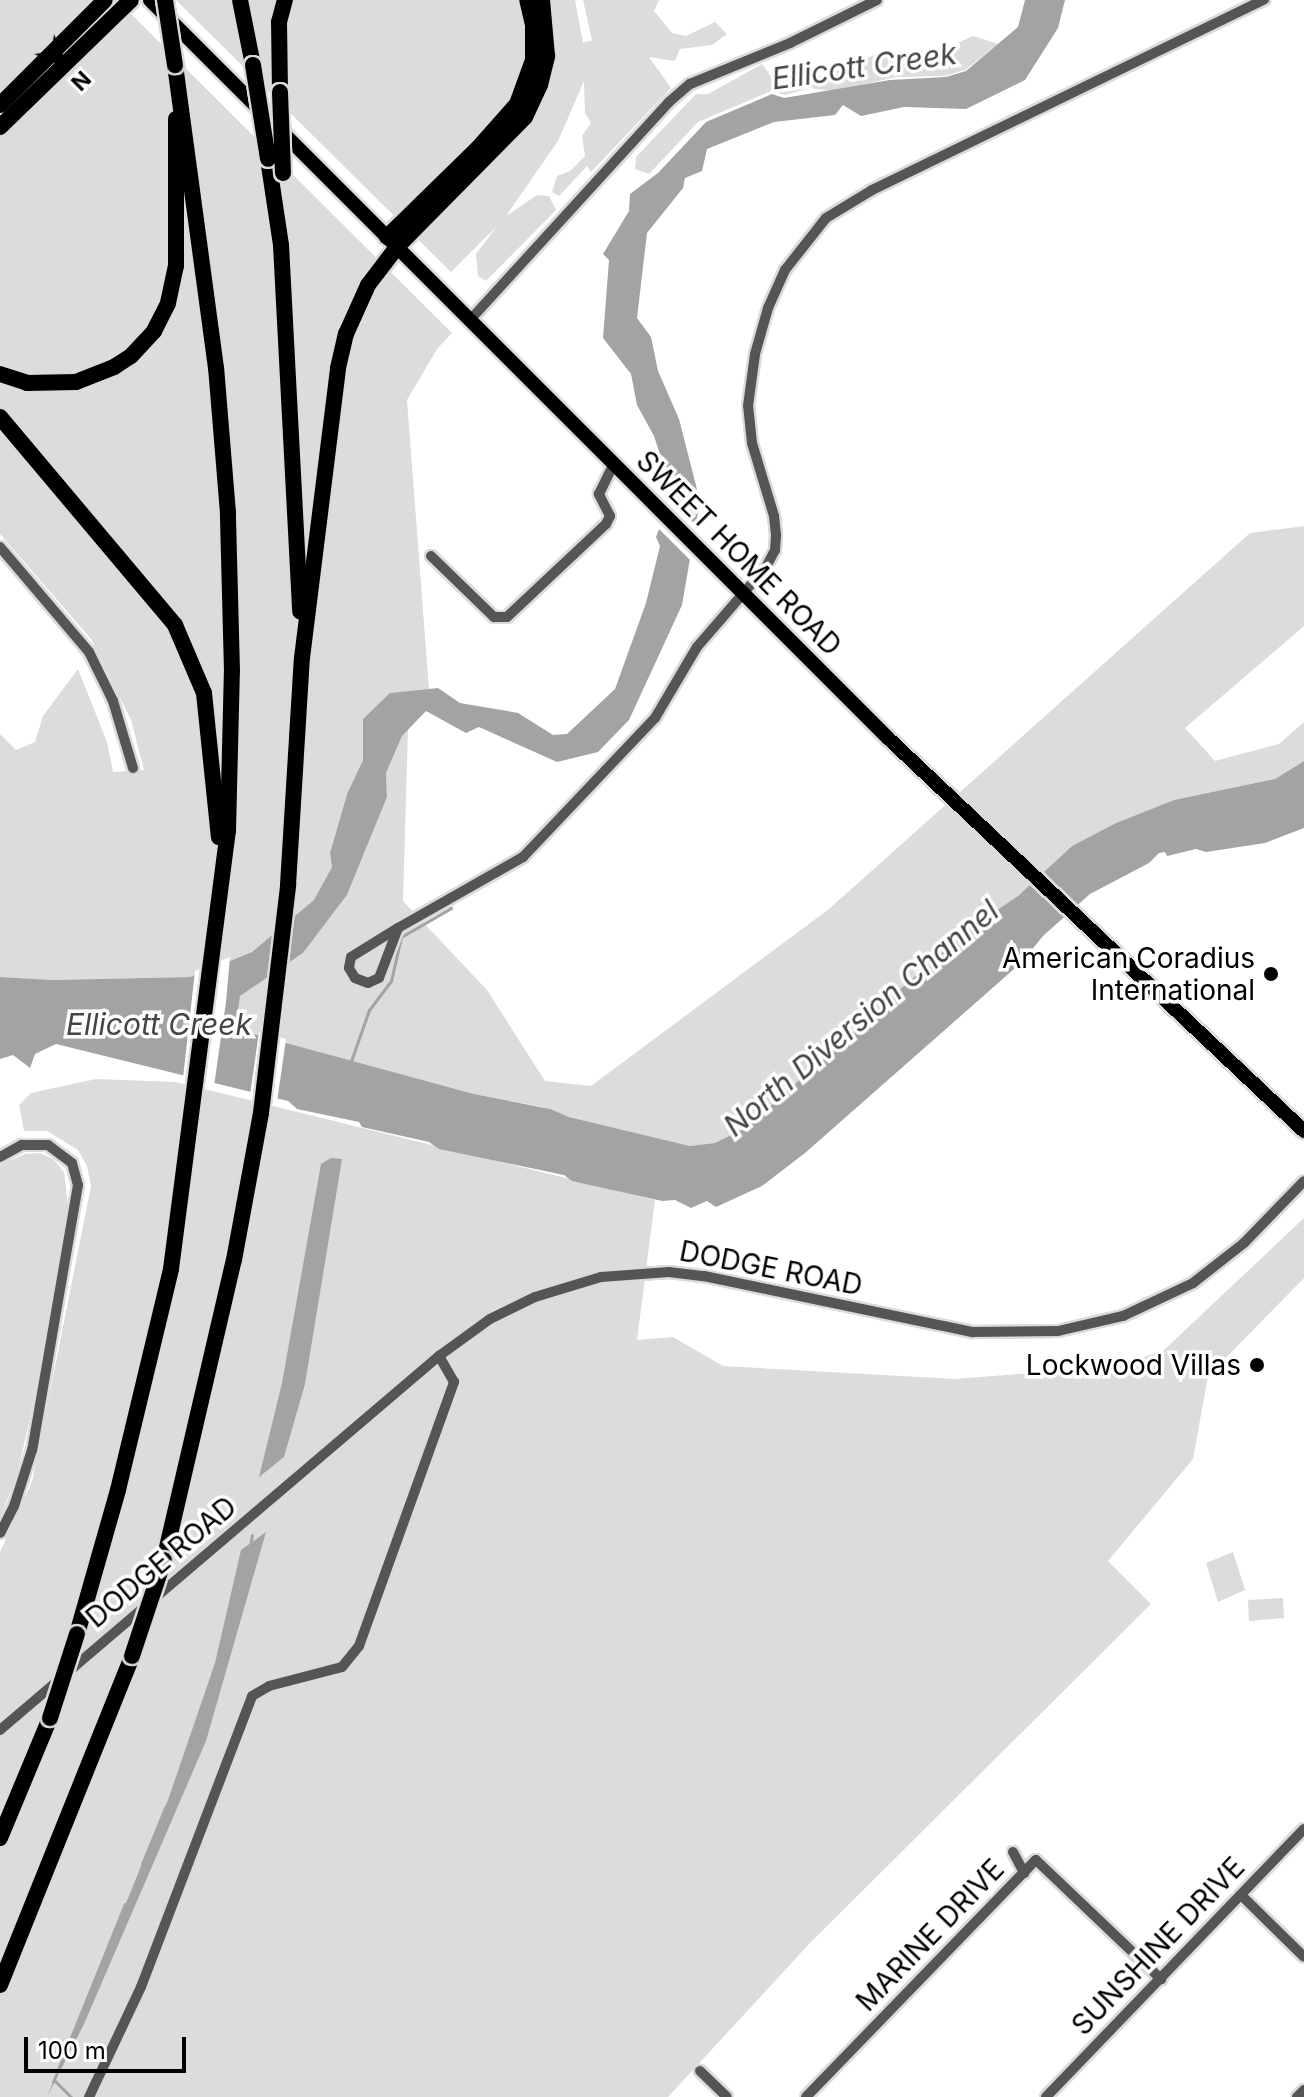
<!DOCTYPE html>
<style>
body{margin:0}
#map{position:relative;width:1304px;height:2097px;overflow:hidden;background:#fff;font-family:Inter,sans-serif}
div>[style]{position:absolute}
[style*='--x']{left:calc(var(--x)*1px);top:calc(var(--y)*1px);width:calc(var(--w)*1px);rotate:calc(var(--a)*1deg)}
.green>*{inset:0;background:#dcdcdc}
.water>*{inset:0;background:#a3a3a3}
.pier>*{inset:0;background:#fff}
.stream>*{height:3px;margin:-1.5px;padding:0 1.5px;transform-origin:1.5px;border-radius:1.5px;background:#a3a3a3}
.roads{filter:drop-shadow(2px 0 #dbdbdb) drop-shadow(-2px 0 #dbdbdb) drop-shadow(0 2px #dbdbdb) drop-shadow(0 -2px #dbdbdb)}
.minor>*{height:10px;margin:-5px;padding:0 5px;transform-origin:5px;border-radius:5px;background:#555}
.major>*{height:14px;margin:-7px;padding:0 7px;transform-origin:7px;border-radius:7px;background:#000}
.highway>*{height:16px;margin:-8px;padding:0 8px;transform-origin:8px;border-radius:8px;background:#000}
.bridges{filter:drop-shadow(2px 0 #dbdbdb) drop-shadow(-2px 0 #dbdbdb) drop-shadow(0 2px #dbdbdb) drop-shadow(0 -2px #dbdbdb)}
.highway-bridge>*{height:16px;margin:-8px;padding:0 8px;transform-origin:8px;border-radius:8px;background:#000}
.dots>*{width:22px;height:22px;translate:-50% -50%;box-sizing:border-box;border:4px solid #fff;border-radius:50%}
span{translate:-50% -50%;white-space:nowrap;text-align:center;line-height:1.15;-webkit-text-stroke:7px #fff;paint-order:stroke}
.street-label{font-size:28px;color:#000}
.poi-label{font-size:28px;color:#000}
.right{translate:-100% -50%;text-align:right}
.water-label{font-size:30px;color:#444;font-style:italic}
.north{position:absolute;left:24px;top:24px;width:80px;height:80px;-webkit-text-stroke:6px #fff;paint-order:stroke;rotate:135deg;font-size:22px;font-weight:700;line-height:32px;text-align:center;color:#000}
.north::after{content:'';display:block;margin:auto;width:28px;height:36px;background:#000;clip-path:polygon(50% 0,100% 100%,50% 72%,0 100%)}
.scale{position:absolute;left:24px;top:2037px;width:162px;height:36px;box-sizing:border-box;border:4px solid #000;border-top:0;padding-left:10px;font-size:24px;line-height:28px;white-space:nowrap;color:#000;-webkit-text-stroke:6px #fff;paint-order:stroke}
</style>
<div id="map">
<div class="green">
<i style="clip-path:polygon(0 0,117px 0,452px 333px,437px 349px,407px 400px,429px 689px,391px 693px,363px 719px,363px 760px,347px 794px,330px 853px,332px 867px,315px 900px,252px 952px,190px 977px,53px 980px,0 977px,0 734px,16px 750px,35px 742px,43px 716px,78px 669px,107px 742px,113px 772px,144px 770px,131px 720px,91px 639px,0 534px)"></i>
<i style="clip-path:polygon(176px 0,575px 0,583px 43px,592px 40px,583px 0,659px 0,654px 11px,672px 33px,686px 36px,715px 22px,727px 34px,712px 45px,680px 49px,675px 61px,649px 57px,671px 88px,591px 172px,587px 166px,559px 196px,552px 192px,557px 176px,570px 171px,585px 156px,582px 136px,591px 123px,585px 113px,584px 81px,558px 141px,506px 216px,537px 195px,549px 196px,556px 210px,486px 281px,478px 276px,476px 254px,497px 226px,451px 272px)"></i>
<i style="clip-path:polygon(973px 36px,998px 44px,965px 70px,945px 76px,897px 77px,832px 91px,810px 88px,785px 95px,771px 91px,698px 122px,649px 174px,635px 169px,636px 157px,696px 94px,708px 94px,762px 64px,772px 78px,824px 76px,884px 51px,935px 61px,942px 50px)"></i>
<i style="clip-path:polygon(1304px 526px,1304px 626px,1185px 728px,1215px 761px,1279px 744px,1304px 722px,1304px 761px,1275px 779px,1174px 800px,1116px 823px,1072px 846px,1018px 896px,970px 928px,897px 992px,747px 1127px,715px 1143px,690px 1146px,569px 1117px,542px 1107px,474px 1094px,241px 1031px,236px 1024px,239px 996px,303px 953px,347px 895px,387px 797px,386px 773px,402px 736px,408px 729px,403px 901px,487px 990px,545px 1081px,591px 1086px,829px 909px,1250px 533px)"></i>
<i style="clip-path:polygon(96px 1079px,176px 1082px,655px 1200px,637px 1340px,673px 1337px,723px 1366px,955px 1379px,1118px 1366px,1164px 1350px,1304px 1218px,1304px 1278px,1208px 1376px,1193px 1459px,1108px 1561px,1151px 1604px,810px 1943px,668px 2097px,0 2097px,0 1552px,32px 1482px,91px 1186px,87px 1166px,78px 1150px,47px 1131px,24px 1131px,19px 1105px,31px 1093px)"></i>
<i style="clip-path:polygon(40px 1153px,53px 1159px,64px 1172px,68px 1206px,30px 1419px,16px 1478px,0 1518px,0 1165px,25px 1154px)"></i>
<i style="clip-path:polygon(1233px 1552px,1245px 1590px,1218px 1602px,1206px 1563px)"></i>
<i style="clip-path:polygon(1283px 1598px,1284px 1618px,1249px 1621px,1248px 1600px)"></i>
</div>
<div class="water">
<i style="clip-path:polygon(1025px 0,1065px 0,1058px 28px,1025px 80px,966px 109px,904px 107px,861px 116px,843px 105px,835px 115px,774px 122px,707px 149px,702px 171px,685px 178px,683px 188px,647px 233px,637px 318px,651px 337px,658px 371px,679px 419px,700px 501px,682px 605px,629px 720px,598px 752px,557px 762px,479px 727px,466px 733px,426px 711px,402px 736px,386px 773px,387px 797px,347px 895px,303px 953px,240px 996px,236px 1024px,242px 1031px,474px 1094px,550px 1109px,569px 1117px,690px 1146px,715px 1143px,747px 1127px,897px 992px,970px 928px,1018px 896px,1072px 846px,1116px 823px,1174px 800px,1275px 779px,1304px 761px,1304px 828px,1265px 843px,1206px 852px,1196px 849px,1167px 856px,1165px 852px,1159px 853px,1149px 863px,1090px 894px,1043px 936px,1022px 962px,805px 1153px,762px 1186px,716px 1207px,707px 1201px,691px 1208px,675px 1200px,662px 1201px,572px 1181px,564px 1175px,439px 1149px,429px 1142px,362px 1127px,359px 1122px,297px 1109px,288px 1101px,56px 1044px,35px 1054px,30px 1068px,13px 1055px,0 1059px,0 977px,53px 980px,190px 977px,252px 952px,314px 900px,332px 867px,330px 853px,347px 794px,363px 760px,363px 719px,390px 693px,438px 688px,460px 703px,518px 713px,553px 735px,567px 734px,615px 689px,646px 603px,660px 546px,656px 537px,673px 493px,654px 436px,637px 405px,631px 374px,603px 338px,609px 260px,603px 254px,629px 211px,630px 194px,658px 173px,706px 122px,772px 94px,784px 98px,890px 80px,946px 77px,966px 71px,1018px 27px)"></i>
<i style="clip-path:polygon(331px 1158px,342px 1159px,305px 1384px,284px 1457px,259px 1477px,282px 1383px,321px 1164px)"></i>
<i style="clip-path:polygon(266px 1532px,206px 1741px,84px 2024px,47px 2097px,168px 1800px,215px 1663px,241px 1550px)"></i>
</div>
<div class="pier">
<i style="clip-path:polygon(667px 496px,699px 528px,692px 562px,656px 526px)"></i>
<i style="clip-path:polygon(230px 957px,226px 1002px,214px 1086px,183px 1078px,195px 971px)"></i>
<i style="clip-path:polygon(259px 1032px,286px 1039px,277px 1102px,250px 1095px)"></i>
</div>
<div class="stream">
<i style="--x:351;--y:1061;--w:54;--a:-70.6"></i>
<i style="--x:369;--y:1010;--w:36;--a:-53"></i>
<i style="--x:391;--y:981;--w:45;--a:-77.2"></i>
<i style="--x:401;--y:937;--w:58;--a:-30.1"></i>
<i style="--x:250;--y:1546;--w:11;--a:-80"></i>
<i style="--x:142;--y:1864;--w:61;--a:-67.7"></i>
<i style="--x:54;--y:2080;--w:24;--a:45"></i>
<i style="--x:53;--y:2082;--w:192;--a:-68"></i>
</div>
<div class="roads">
<div class="minor">
<i style="--x:470;--y:320;--w:295;--a:-47.6"></i>
<i style="--x:669;--y:102;--w:28;--a:-41"></i>
<i style="--x:690;--y:84;--w:108;--a:-22.3"></i>
<i style="--x:790;--y:43;--w:97;--a:-26.3"></i>
<i style="--x:0;--y:547;--w:138;--a:49.7"></i>
<i style="--x:89;--y:652;--w:55;--a:63.9"></i>
<i style="--x:113;--y:701;--w:70;--a:73.4"></i>
<i style="--x:431;--y:556;--w:88;--a:44.1"></i>
<i style="--x:494;--y:617;--w:13;--a:0"></i>
<i style="--x:507;--y:617;--w:136;--a:-43.2"></i>
<i style="--x:606;--y:524;--w:9;--a:-63"></i>
<i style="--x:610;--y:516;--w:25;--a:-117"></i>
<i style="--x:599;--y:494;--w:32;--a:-64"></i>
<i style="--x:398;--y:928;--w:144;--a:-29.6"></i>
<i style="--x:523;--y:857;--w:192;--a:-46.5"></i>
<i style="--x:655;--y:718;--w:82;--a:-59.4"></i>
<i style="--x:697;--y:647;--w:106;--a:-49.2"></i>
<i style="--x:766;--y:567;--w:19;--a:-62"></i>
<i style="--x:775;--y:550;--w:15;--a:-86"></i>
<i style="--x:776;--y:535;--w:19;--a:-96"></i>
<i style="--x:774;--y:516;--w:76;--a:-106.8"></i>
<i style="--x:752;--y:443;--w:37;--a:-96"></i>
<i style="--x:748;--y:406;--w:52;--a:-82.3"></i>
<i style="--x:755;--y:354;--w:48;--a:-74.2"></i>
<i style="--x:768;--y:308;--w:42;--a:-65.9"></i>
<i style="--x:785;--y:270;--w:66;--a:-51.7"></i>
<i style="--x:826;--y:218;--w:54;--a:-31.3"></i>
<i style="--x:872;--y:190;--w:436;--a:-25.9"></i>
<i style="--x:398;--y:928;--w:53;--a:110.8"></i>
<i style="--x:379;--y:978;--w:12;--a:156"></i>
<i style="--x:368;--y:983;--w:14;--a:-159"></i>
<i style="--x:355;--y:978;--w:12;--a:-121"></i>
<i style="--x:349;--y:968;--w:11;--a:-80"></i>
<i style="--x:351;--y:957;--w:55;--a:-31.7"></i>
<i style="--x:0;--y:1157;--w:25;--a:-29"></i>
<i style="--x:22;--y:1145;--w:26;--a:0"></i>
<i style="--x:48;--y:1145;--w:30;--a:37"></i>
<i style="--x:72;--y:1163;--w:23;--a:75"></i>
<i style="--x:78;--y:1185;--w:269;--a:99.8"></i>
<i style="--x:32;--y:1450;--w:59;--a:107.8"></i>
<i style="--x:14;--y:1506;--w:30;--a:117"></i>
<i style="--x:0;--y:1730;--w:577;--a:-40.43"></i>
<i style="--x:439;--y:1356;--w:63;--a:-36"></i>
<i style="--x:490;--y:1319;--w:50;--a:-26.1"></i>
<i style="--x:535;--y:1297;--w:69;--a:-16.9"></i>
<i style="--x:601;--y:1277;--w:68;--a:-4.2"></i>
<i style="--x:669;--y:1272;--w:35;--a:7"></i>
<i style="--x:704;--y:1276;--w:275;--a:11.8"></i>
<i style="--x:973;--y:1332;--w:85;--a:-0.7"></i>
<i style="--x:1058;--y:1331;--w:67;--a:-13"></i>
<i style="--x:1123;--y:1316;--w:77;--a:-25.2"></i>
<i style="--x:1193;--y:1283;--w:65;--a:-38.1"></i>
<i style="--x:1244;--y:1243;--w:86;--a:-45.9"></i>
<i style="--x:1013;--y:1852;--w:24;--a:62"></i>
<i style="--x:1241;--y:1895;--w:88;--a:44.5"></i>
<i style="--x:700;--y:2071;--w:37;--a:44"></i>
<i style="--x:89;--y:2097;--w:122;--a:-64.7"></i>
<i style="--x:141;--y:1987;--w:311;--a:-69.1"></i>
<i style="--x:252;--y:1696;--w:20;--a:-30"></i>
<i style="--x:269;--y:1686;--w:75;--a:-14.6"></i>
<i style="--x:342;--y:1667;--w:27;--a:-51"></i>
<i style="--x:359;--y:1646;--w:281;--a:-70.2"></i>
<i style="--x:454;--y:1382;--w:30;--a:-120"></i>
<i style="--x:806;--y:2097;--w:330;--a:-45.9"></i>
<i style="--x:1036;--y:1860;--w:173;--a:43.6"></i>
<i style="--x:1046;--y:2097;--w:372;--a:-46.1"></i>
<i style="--x:1297;--y:2097;--w:10;--a:-45"></i>
</div>
<div class="major">
<i style="--x:150;--y:0;--w:1045;--a:45"></i>
<i style="--x:889;--y:739;--w:571;--a:43.37"></i>
</div>
<div class="highway">
<i style="--x:240;--y:0;--w:66;--a:78.7"></i>
<i style="--x:280;--y:92;--w:70;--a:-90.8"></i>
<i style="--x:279;--y:22;--w:23;--a:-75"></i>
<i style="--x:0;--y:105;--w:148;--a:-45"></i>
<i style="--x:0;--y:127;--w:182;--a:-44.1"></i>
<i style="--x:268;--y:159;--w:87;--a:81.4"></i>
<i style="--x:281;--y:245;--w:367;--a:87"></i>
<i style="--x:387;--y:237;--w:127;--a:-44.4"></i>
<i style="--x:478;--y:148;--w:59;--a:-48.4"></i>
<i style="--x:517;--y:104;--w:47;--a:-70"></i>
<i style="--x:533;--y:60;--w:35;--a:-90"></i>
<i style="--x:533;--y:25;--w:26;--a:-103"></i>
<i style="--x:0;--y:374;--w:28;--a:18"></i>
<i style="--x:27;--y:383;--w:49;--a:-1.2"></i>
<i style="--x:76;--y:382;--w:41;--a:-21.5"></i>
<i style="--x:114;--y:367;--w:20;--a:-33"></i>
<i style="--x:131;--y:356;--w:34;--a:-47"></i>
<i style="--x:154;--y:331;--w:31;--a:-63"></i>
<i style="--x:168;--y:303;--w:38;--a:-78"></i>
<i style="--x:176;--y:266;--w:147;--a:-90"></i>
<i style="--x:0;--y:417;--w:272;--a:49.9"></i>
<i style="--x:175;--y:625;--w:74;--a:66.9"></i>
<i style="--x:204;--y:693;--w:145;--a:84.1"></i>
<i style="--x:164;--y:1560;--w:308;--a:-76.9"></i>
<i style="--x:234;--y:1260;--w:149;--a:-79.6"></i>
<i style="--x:261;--y:1113;--w:230;--a:-83.2"></i>
<i style="--x:288;--y:885;--w:227;--a:-86.5"></i>
<i style="--x:302;--y:658;--w:292;--a:-82.9"></i>
<i style="--x:338;--y:368;--w:35;--a:-77"></i>
<i style="--x:346;--y:334;--w:54;--a:-65.8"></i>
<i style="--x:368;--y:285;--w:48;--a:-52.7"></i>
<i style="--x:397;--y:247;--w:182;--a:-45.4"></i>
<i style="--x:525;--y:117;--w:35;--a:-65"></i>
<i style="--x:540;--y:85;--w:30;--a:-76"></i>
<i style="--x:547;--y:56;--w:56;--a:-95.1"></i>
<i style="--x:77;--y:1634;--w:150;--a:-74.1"></i>
<i style="--x:118;--y:1490;--w:227;--a:-76.5"></i>
<i style="--x:171;--y:1269;--w:442;--a:-82.6"></i>
<i style="--x:228;--y:831;--w:160;--a:-88.6"></i>
<i style="--x:232;--y:671;--w:158;--a:-91.5"></i>
<i style="--x:228;--y:513;--w:145;--a:-94.7"></i>
<i style="--x:216;--y:368;--w:306;--a:-97.7"></i>
<i style="--x:0;--y:1838;--w:130;--a:-67.4"></i>
<i style="--x:0;--y:1985;--w:354;--a:-68.1"></i>
</div>
</div>
<div class="bridges">
<div class="highway-bridge">
<i style="--x:165;--y:0;--w:66;--a:81.3"></i>
<i style="--x:253;--y:65;--w:95;--a:80.9"></i>
<i style="--x:280;--y:92;--w:81;--a:87.9"></i>
<i style="--x:132;--y:1656;--w:101;--a:-71.6"></i>
<i style="--x:50;--y:1718;--w:88;--a:-72.2"></i>
</div>
</div>
<div class="dots">
<i style="left:1271px;top:974px;background:#000"></i>
<i style="left:1257px;top:1365px;background:#000"></i>
</div>
<div class="street-label">
<span style="left:739px;top:553px;rotate:45deg">SWEET HOME ROAD</span>
<span style="left:771px;top:1268px;rotate:11deg">DODGE ROAD</span>
<span style="left:161px;top:1562px;rotate:-40deg">DODGE ROAD</span>
<span style="left:930px;top:1935px;rotate:-46deg">MARINE DRIVE</span>
<span style="left:1158px;top:1946px;rotate:-46deg">SUNSHINE DRIVE</span>
</div>
<div class="poi-label">
<span class="right" style="left:1255px;top:974px">American Coradius<br>International</span>
<span class="right" style="left:1241px;top:1365px">Lockwood Villas</span>
</div>
<div class="water-label">
<span style="left:864px;top:66px;rotate:-8deg">Ellicott Creek</span>
<span style="left:861px;top:1018px;rotate:-40deg">North Diversion Channel</span>
<span style="left:159px;top:1024px">Ellicott Creek</span>
</div>
<div class="north">N</div>
<div class="scale">100 m</div>
</div>
